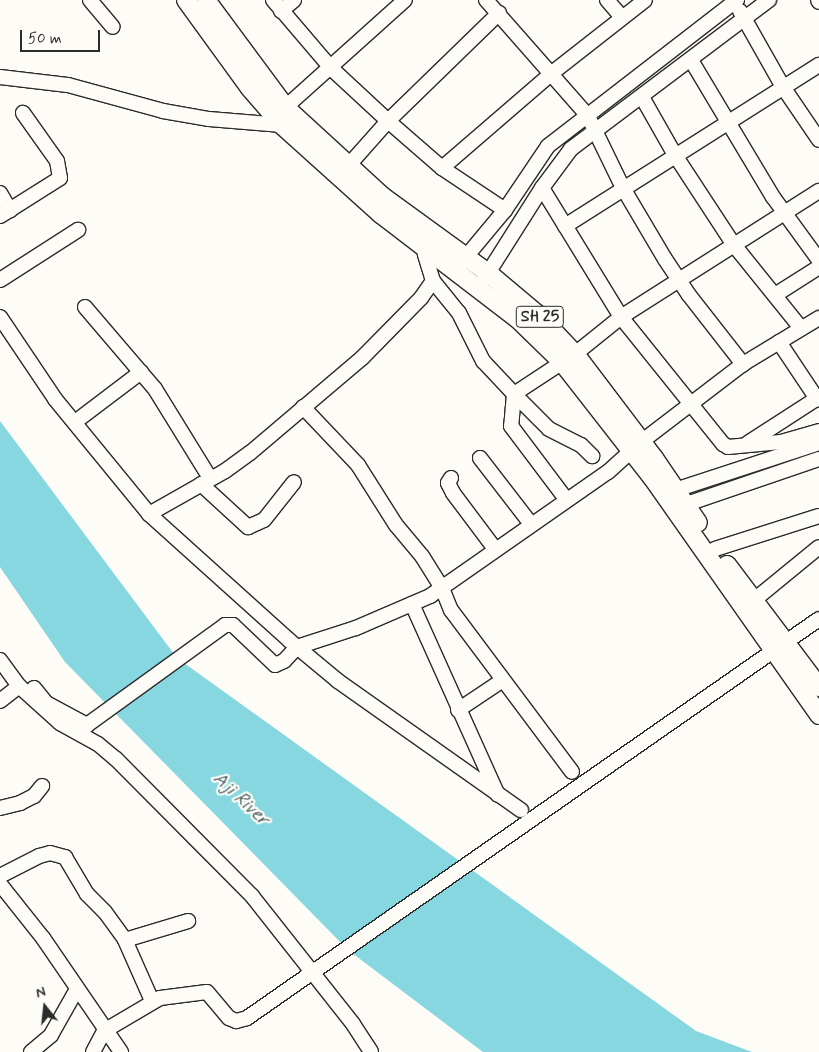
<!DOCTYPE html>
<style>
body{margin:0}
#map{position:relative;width:819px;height:1052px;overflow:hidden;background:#fdfcf7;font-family:Mynerve,sans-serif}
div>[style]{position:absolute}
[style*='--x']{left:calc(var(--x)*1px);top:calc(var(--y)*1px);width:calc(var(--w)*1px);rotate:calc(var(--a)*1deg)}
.water>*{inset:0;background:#86d7e0}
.roads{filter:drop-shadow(1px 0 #2b2b2b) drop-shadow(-1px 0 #2b2b2b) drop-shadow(0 1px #2b2b2b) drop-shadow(0 -1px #2b2b2b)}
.minor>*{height:14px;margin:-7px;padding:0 7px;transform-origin:7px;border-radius:7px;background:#fdfcf7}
.major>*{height:18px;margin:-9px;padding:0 9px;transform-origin:9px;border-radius:9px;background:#fdfcf7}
span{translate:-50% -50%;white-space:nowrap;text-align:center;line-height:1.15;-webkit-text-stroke:4.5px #fdfcf7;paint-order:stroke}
.shield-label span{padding:1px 4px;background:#fdfcf7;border:1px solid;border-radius:4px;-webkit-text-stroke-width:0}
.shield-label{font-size:16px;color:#2b2b2b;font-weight:700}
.water-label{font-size:19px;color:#465f61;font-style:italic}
.north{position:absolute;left:20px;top:982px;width:50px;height:50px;-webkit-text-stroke:4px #fdfcf7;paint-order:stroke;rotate:344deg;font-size:14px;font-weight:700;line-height:20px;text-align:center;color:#2b2b2b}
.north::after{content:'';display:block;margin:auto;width:18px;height:22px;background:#2b2b2b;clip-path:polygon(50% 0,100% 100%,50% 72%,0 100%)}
.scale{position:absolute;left:20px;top:30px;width:80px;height:22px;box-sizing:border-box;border:2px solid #2b2b2b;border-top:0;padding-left:6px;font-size:15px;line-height:18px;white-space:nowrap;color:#2b2b2b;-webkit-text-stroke:4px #fdfcf7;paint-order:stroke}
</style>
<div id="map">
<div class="water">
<i style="clip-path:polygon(0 421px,177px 658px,696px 1031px,752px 1052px,483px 1052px,348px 950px,65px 662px,0 567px)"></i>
</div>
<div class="roads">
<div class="minor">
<i style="--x:90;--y:0;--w:35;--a:50"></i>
<i style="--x:273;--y:0;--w:91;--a:49.5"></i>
<i style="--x:332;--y:69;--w:76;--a:42.9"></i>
<i style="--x:388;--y:121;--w:72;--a:41"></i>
<i style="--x:442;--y:168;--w:76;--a:33.7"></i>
<i style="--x:486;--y:0;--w:154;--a:48.7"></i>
<i style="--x:588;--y:116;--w:80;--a:64.1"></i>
<i style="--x:623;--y:188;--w:82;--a:59.4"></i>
<i style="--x:665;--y:259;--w:43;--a:56.3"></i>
<i style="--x:689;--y:295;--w:88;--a:52"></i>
<i style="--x:607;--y:0;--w:21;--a:49"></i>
<i style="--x:818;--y:0;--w:2;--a:63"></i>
<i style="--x:281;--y:11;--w:17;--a:-40"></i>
<i style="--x:740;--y:11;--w:87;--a:60.5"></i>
<i style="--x:783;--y:87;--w:64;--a:55.8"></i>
<i style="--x:691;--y:60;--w:160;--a:59.1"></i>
<i style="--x:773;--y:197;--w:78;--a:53.9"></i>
<i style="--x:0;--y:77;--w:68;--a:6.7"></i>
<i style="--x:68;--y:85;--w:98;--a:15.3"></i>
<i style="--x:163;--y:111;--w:47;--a:9.9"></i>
<i style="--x:209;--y:119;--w:73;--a:4.7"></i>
<i style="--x:642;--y:97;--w:67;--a:60.4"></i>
<i style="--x:675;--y:155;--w:108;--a:56.8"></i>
<i style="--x:734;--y:245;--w:107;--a:51.1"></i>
<i style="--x:279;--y:113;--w:169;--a:-41.9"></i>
<i style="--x:348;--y:166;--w:60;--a:-48.4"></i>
<i style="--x:388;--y:121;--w:155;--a:-44.2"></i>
<i style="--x:442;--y:168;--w:145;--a:-40.8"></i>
<i style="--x:552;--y:73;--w:118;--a:-38.1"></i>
<i style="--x:542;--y:188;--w:151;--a:58.5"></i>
<i style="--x:621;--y:317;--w:163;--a:51.2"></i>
<i style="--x:723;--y:444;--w:6;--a:31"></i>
<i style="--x:728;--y:447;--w:53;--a:-5.4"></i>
<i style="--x:781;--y:442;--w:40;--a:-16"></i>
<i style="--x:0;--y:193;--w:20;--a:60"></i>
<i style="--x:0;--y:216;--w:71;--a:-32.3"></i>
<i style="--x:60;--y:178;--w:17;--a:-100"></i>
<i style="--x:57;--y:161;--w:59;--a:-125.3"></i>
<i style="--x:565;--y:226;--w:301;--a:-32.4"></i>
<i style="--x:460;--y:264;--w:70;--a:-50.2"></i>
<i style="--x:505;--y:210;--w:77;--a:-56.1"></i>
<i style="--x:548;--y:146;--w:239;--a:-37.7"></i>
<i style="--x:0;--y:280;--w:93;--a:-32.7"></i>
<i style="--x:433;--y:281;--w:41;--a:50.9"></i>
<i style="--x:459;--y:313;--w:54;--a:63.4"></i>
<i style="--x:483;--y:361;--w:45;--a:46.8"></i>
<i style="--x:514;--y:394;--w:73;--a:-33.3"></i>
<i style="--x:575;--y:354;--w:59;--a:-38.8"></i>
<i style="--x:621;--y:317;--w:235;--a:-32.5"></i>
<i style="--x:483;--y:281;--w:110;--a:-57.6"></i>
<i style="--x:542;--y:188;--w:49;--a:-53.4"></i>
<i style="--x:571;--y:149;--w:248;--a:-37"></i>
<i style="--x:775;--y:295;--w:52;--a:-32.5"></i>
<i style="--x:85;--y:307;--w:108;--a:49.5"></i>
<i style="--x:155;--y:389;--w:105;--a:58.3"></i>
<i style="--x:0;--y:317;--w:99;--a:56.1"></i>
<i style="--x:55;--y:399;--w:149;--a:50.7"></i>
<i style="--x:149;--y:514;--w:190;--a:42"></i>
<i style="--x:290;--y:641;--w:62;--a:39.8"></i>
<i style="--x:338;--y:681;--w:224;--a:35.2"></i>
<i style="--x:779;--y:342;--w:69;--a:56.3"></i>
<i style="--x:514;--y:394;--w:32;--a:95"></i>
<i style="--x:511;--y:426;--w:91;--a:53"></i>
<i style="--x:514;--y:394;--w:49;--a:45"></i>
<i style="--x:549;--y:429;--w:36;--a:27"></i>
<i style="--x:581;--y:445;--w:16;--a:45"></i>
<i style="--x:303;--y:407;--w:80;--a:46.5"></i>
<i style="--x:358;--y:465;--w:71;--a:57.7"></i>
<i style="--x:396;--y:525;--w:40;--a:50"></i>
<i style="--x:422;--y:556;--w:38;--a:58"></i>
<i style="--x:442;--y:588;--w:24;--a:68"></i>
<i style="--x:451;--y:610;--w:202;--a:53.2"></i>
<i style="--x:75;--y:422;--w:83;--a:-37.1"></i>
<i style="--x:748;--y:443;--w:85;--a:-32.9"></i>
<i style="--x:480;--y:458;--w:83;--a:52.3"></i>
<i style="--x:451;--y:478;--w:6;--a:121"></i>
<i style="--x:448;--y:483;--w:11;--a:63"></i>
<i style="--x:453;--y:493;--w:70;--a:53.1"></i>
<i style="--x:201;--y:484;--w:64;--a:42.5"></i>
<i style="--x:248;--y:527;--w:17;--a:-24"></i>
<i style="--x:264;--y:520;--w:48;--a:-51.7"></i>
<i style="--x:666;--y:493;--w:161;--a:-18.1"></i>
<i style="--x:678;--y:507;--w:149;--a:-18.8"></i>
<i style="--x:149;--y:514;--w:87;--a:-29.5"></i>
<i style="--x:225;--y:471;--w:31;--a:-36"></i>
<i style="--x:250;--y:453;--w:147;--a:-40.3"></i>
<i style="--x:362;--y:358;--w:84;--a:-45.5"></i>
<i style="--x:421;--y:298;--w:21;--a:-55"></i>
<i style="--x:433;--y:281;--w:28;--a:-107"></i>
<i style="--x:425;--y:254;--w:10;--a:-79"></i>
<i style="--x:715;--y:549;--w:109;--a:-17.6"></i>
<i style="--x:753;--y:601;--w:85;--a:-39.3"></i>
<i style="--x:412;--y:604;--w:209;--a:65.8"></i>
<i style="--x:0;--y:660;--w:32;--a:54"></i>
<i style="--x:19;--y:686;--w:55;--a:42.1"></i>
<i style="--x:60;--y:723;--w:43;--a:28.9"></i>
<i style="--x:98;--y:744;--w:23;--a:40"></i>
<i style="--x:116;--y:759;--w:193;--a:45.2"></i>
<i style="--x:252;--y:896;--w:163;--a:51.7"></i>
<i style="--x:353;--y:1024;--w:33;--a:57"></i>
<i style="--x:34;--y:688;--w:19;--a:51"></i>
<i style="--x:46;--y:703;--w:47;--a:28.2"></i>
<i style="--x:87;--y:725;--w:170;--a:-35.9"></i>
<i style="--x:225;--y:625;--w:8;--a:0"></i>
<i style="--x:233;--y:625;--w:58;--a:43.6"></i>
<i style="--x:275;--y:665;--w:10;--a:-24"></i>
<i style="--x:284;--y:661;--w:19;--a:-47"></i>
<i style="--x:297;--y:647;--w:62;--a:-17.9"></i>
<i style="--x:356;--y:628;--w:81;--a:-23.4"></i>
<i style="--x:430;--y:596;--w:217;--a:-34.9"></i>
<i style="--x:608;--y:472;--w:45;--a:-42.3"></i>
<i style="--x:641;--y:442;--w:128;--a:-37.4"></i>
<i style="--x:743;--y:364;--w:89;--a:-31.2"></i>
<i style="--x:0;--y:701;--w:24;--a:-38"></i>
<i style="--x:458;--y:710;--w:54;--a:-33.7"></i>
<i style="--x:0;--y:808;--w:21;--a:-14"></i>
<i style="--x:20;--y:803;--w:16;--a:-27"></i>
<i style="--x:34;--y:796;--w:13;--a:-51"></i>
<i style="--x:0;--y:876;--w:44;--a:-27.1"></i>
<i style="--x:39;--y:856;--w:11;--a:-15"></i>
<i style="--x:50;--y:853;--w:16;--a:15"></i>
<i style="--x:65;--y:857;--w:43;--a:59.3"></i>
<i style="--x:87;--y:894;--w:25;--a:45"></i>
<i style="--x:105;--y:912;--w:34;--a:54"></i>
<i style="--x:125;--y:940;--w:67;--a:66.1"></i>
<i style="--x:0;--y:884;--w:69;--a:51.5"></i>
<i style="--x:43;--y:938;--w:138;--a:55.6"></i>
<i style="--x:125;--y:940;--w:66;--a:-16.8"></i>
<i style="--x:31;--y:1052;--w:26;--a:-40"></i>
<i style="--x:51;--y:1035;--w:53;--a:-60.5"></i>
<i style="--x:93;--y:1052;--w:24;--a:-62"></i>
<i style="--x:104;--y:1031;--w:65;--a:-30.5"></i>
<i style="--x:160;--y:998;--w:47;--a:-7.3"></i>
<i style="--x:207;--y:992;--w:34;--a:50"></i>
<i style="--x:229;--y:1018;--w:8;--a:23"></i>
<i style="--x:236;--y:1021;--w:11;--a:-15"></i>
<i style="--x:247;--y:1018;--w:697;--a:-34.9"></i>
</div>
<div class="major">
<i style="--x:186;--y:0;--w:109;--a:54"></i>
<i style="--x:250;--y:88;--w:49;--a:49.1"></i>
<i style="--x:282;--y:125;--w:133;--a:42"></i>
<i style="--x:381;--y:214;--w:173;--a:37.5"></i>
<i style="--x:518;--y:319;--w:62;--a:44.3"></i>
<i style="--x:562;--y:362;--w:146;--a:52"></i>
<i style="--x:652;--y:477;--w:291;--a:54.9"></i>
<i style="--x:206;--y:0;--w:134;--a:53.5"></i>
<i style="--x:286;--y:108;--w:130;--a:42.5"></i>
<i style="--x:382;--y:196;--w:131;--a:36"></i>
<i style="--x:488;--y:273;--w:64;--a:39.9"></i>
<i style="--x:537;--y:314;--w:55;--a:46.5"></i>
<i style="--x:575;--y:354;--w:131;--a:52.8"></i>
<i style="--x:654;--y:458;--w:78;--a:55.9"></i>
<i style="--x:727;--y:565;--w:153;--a:53"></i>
</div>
</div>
<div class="shield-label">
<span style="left:540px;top:317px">SH 25</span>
</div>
<div class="water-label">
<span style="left:241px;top:799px;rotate:43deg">Aji River</span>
</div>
<div class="north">N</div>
<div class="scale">50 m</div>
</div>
